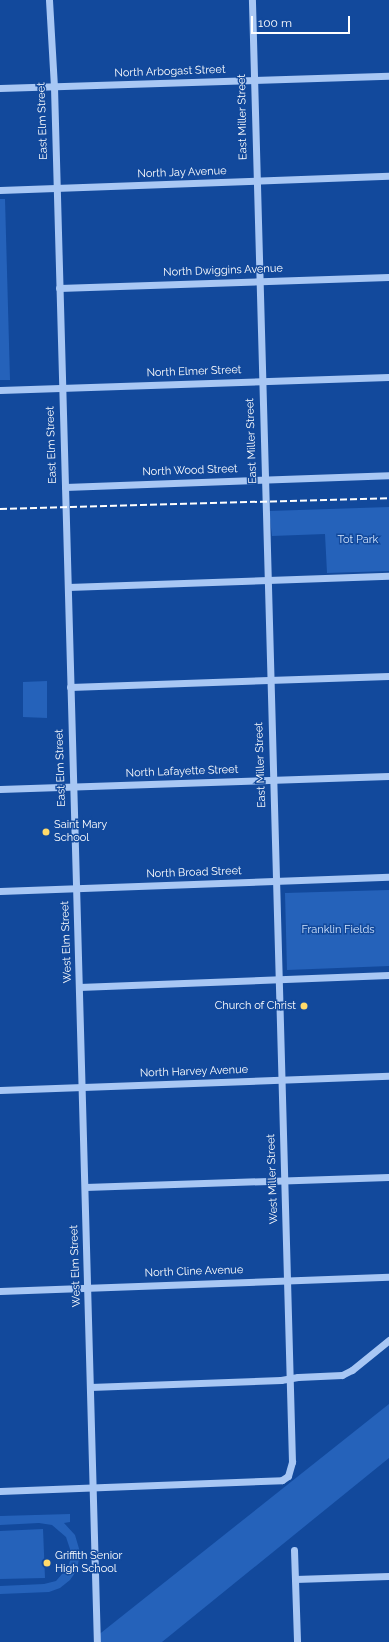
<!DOCTYPE html>
<style>
body{margin:0}
#map{position:relative;width:389px;height:1642px;overflow:hidden;background:#12499c;font-family:Raleway,sans-serif}
div>[style]{position:absolute}
[style*='--x']{left:calc(var(--x)*1px);top:calc(var(--y)*1px);width:calc(var(--w)*1px);rotate:calc(var(--a)*1deg)}
.green>*{inset:0;background:#2562ba}
.minor>*{height:7px;margin:-3.5px;padding:0 3.5px;transform-origin:3.5px;border-radius:3.5px;background:#a8c7f4}
.rail>*{height:2px;margin-top:-1px;transform-origin:0;background:repeating-linear-gradient(90deg,#fff 0 7px,transparent 0 10px)}
.dots>*{width:11px;height:11px;translate:-50% -50%;box-sizing:border-box;border:2px solid #12499c;border-radius:50%}
span{translate:-50% -50%;white-space:nowrap;text-align:center;line-height:1.15;-webkit-text-stroke:3px #12499c;paint-order:stroke}
.street-label{font-size:11px;color:#fff}
.park-label{font-size:11px;color:#d0e3fd}
.poi-label{font-size:11px;color:#fff}
.left{translate:0 -50%;text-align:left}
.right{translate:-100% -50%;text-align:right}
.scale{position:absolute;left:251px;top:16px;width:99px;height:18px;box-sizing:border-box;border:2px solid #fff;border-top:0;padding-left:5px;font-size:12px;line-height:14px;white-space:nowrap;color:#fff;-webkit-text-stroke:3px #12499c;paint-order:stroke}
</style>
<div id="map">
<div class="green">
<i style="clip-path:polygon(0 199px,5px 199px,10px 380px,0 380px)"></i>
<i style="clip-path:polygon(389px 507px,389px 571px,327px 573px,325px 534px,272px 536px,269px 511px)"></i>
<i style="clip-path:polygon(47px 681px,47px 718px,23px 717px,23px 682px)"></i>
<i style="clip-path:polygon(389px 890px,389px 966px,287px 970px,285px 893px)"></i>
<i style="clip-path:polygon(389px 1404px,389px 1458px,162px 1642px,98px 1642px,97px 1636px)"></i>
<i style="clip-path:polygon(70px 1514px,70px 1522px,64px 1523px,75px 1535px,80px 1552px,77px 1570px,70px 1580px,60px 1588px,49px 1592px,0 1594px,0 1586px,44px 1584px,56px 1581px,68px 1567px,72px 1555px,66px 1537px,52px 1525px,39px 1523px,0 1525px,0 1516px)"></i>
<i style="clip-path:polygon(43px 1529px,45px 1578px,0 1579px,0 1531px)"></i>
</div>
<div class="minor">
<i style="--x:49;--y:0;--w:87;--a:86.7"></i>
<i style="--x:54;--y:87;--w:1556;--a:88.42"></i>
<i style="--x:0;--y:88;--w:389;--a:-1.8"></i>
<i style="--x:0;--y:190;--w:389;--a:-2.1"></i>
<i style="--x:59;--y:288;--w:330;--a:-1.9"></i>
<i style="--x:0;--y:390;--w:389;--a:-1.9"></i>
<i style="--x:65;--y:487;--w:324;--a:-2.1"></i>
<i style="--x:68;--y:587;--w:321;--a:-2"></i>
<i style="--x:70;--y:687;--w:319;--a:-2"></i>
<i style="--x:0;--y:789;--w:389;--a:-1.9"></i>
<i style="--x:0;--y:891;--w:389;--a:-2.1"></i>
<i style="--x:79;--y:987;--w:310;--a:-2.2"></i>
<i style="--x:0;--y:1090;--w:389;--a:-2.1"></i>
<i style="--x:85;--y:1187;--w:304;--a:-1.9"></i>
<i style="--x:0;--y:1291;--w:389;--a:-2.1"></i>
<i style="--x:90;--y:1387;--w:191;--a:-2.1"></i>
<i style="--x:281;--y:1380;--w:17;--a:-10"></i>
<i style="--x:298;--y:1377;--w:44;--a:-2.6"></i>
<i style="--x:342;--y:1375;--w:11;--a:-27"></i>
<i style="--x:352;--y:1370;--w:48;--a:-39"></i>
<i style="--x:0;--y:1491;--w:282;--a:-2.2"></i>
<i style="--x:282;--y:1480;--w:7;--a:-34"></i>
<i style="--x:288;--y:1476;--w:15;--a:-74"></i>
<i style="--x:292;--y:1462;--w:1463;--a:-91.57"></i>
<i style="--x:294;--y:1550;--w:92;--a:88.1"></i>
<i style="--x:295;--y:1579;--w:94;--a:-1.8"></i>
</div>
<div class="rail">
<i style="--x:0;--y:509;--w:389;--a:-1.6"></i>
</div>
<div class="dots">
<i style="left:46px;top:832px;background:#ffda6a"></i>
<i style="left:304px;top:1006px;background:#ffda6a"></i>
<i style="left:47px;top:1563px;background:#ffda6a"></i>
</div>
<div class="street-label">
<span style="left:170px;top:72px;rotate:-2deg">North Arbogast Street</span>
<span style="left:243px;top:117px;rotate:-91deg">East Miller Street</span>
<span style="left:43px;top:121px;rotate:-92deg">East Elm Street</span>
<span style="left:182px;top:173px;rotate:-2deg">North Jay Avenue</span>
<span style="left:223px;top:271px;rotate:-2deg">North Dwiggins Avenue</span>
<span style="left:194px;top:372px;rotate:-2deg">North Elmer Street</span>
<span style="left:252px;top:441px;rotate:-92deg">East Miller Street</span>
<span style="left:52px;top:445px;rotate:-92deg">East Elm Street</span>
<span style="left:190px;top:471px;rotate:-2deg">North Wood Street</span>
<span style="left:261px;top:765px;rotate:-92deg">East Miller Street</span>
<span style="left:61px;top:768px;rotate:-92deg">East Elm Street</span>
<span style="left:182px;top:772px;rotate:-2deg">North Lafayette Street</span>
<span style="left:194px;top:873px;rotate:-2deg">North Broad Street</span>
<span style="left:67px;top:942px;rotate:-92deg">West Elm Street</span>
<span style="left:194px;top:1072px;rotate:-2deg">North Harvey Avenue</span>
<span style="left:273px;top:1179px;rotate:-92deg">West Miller Street</span>
<span style="left:76px;top:1266px;rotate:-92deg">West Elm Street</span>
<span style="left:194px;top:1272px;rotate:-2deg">North Cline Avenue</span>
</div>
<div class="park-label">
<span style="left:358px;top:540px">Tot Park</span>
<span style="left:338px;top:930px">Franklin Fields</span>
</div>
<div class="poi-label">
<span class="left" style="left:54px;top:832px">Saint Mary<br>School</span>
<span class="right" style="left:296px;top:1006px">Church of Christ</span>
<span class="left" style="left:55px;top:1563px">Griffith Senior<br>High School</span>
</div>
<div class="scale">100 m</div>
</div>
